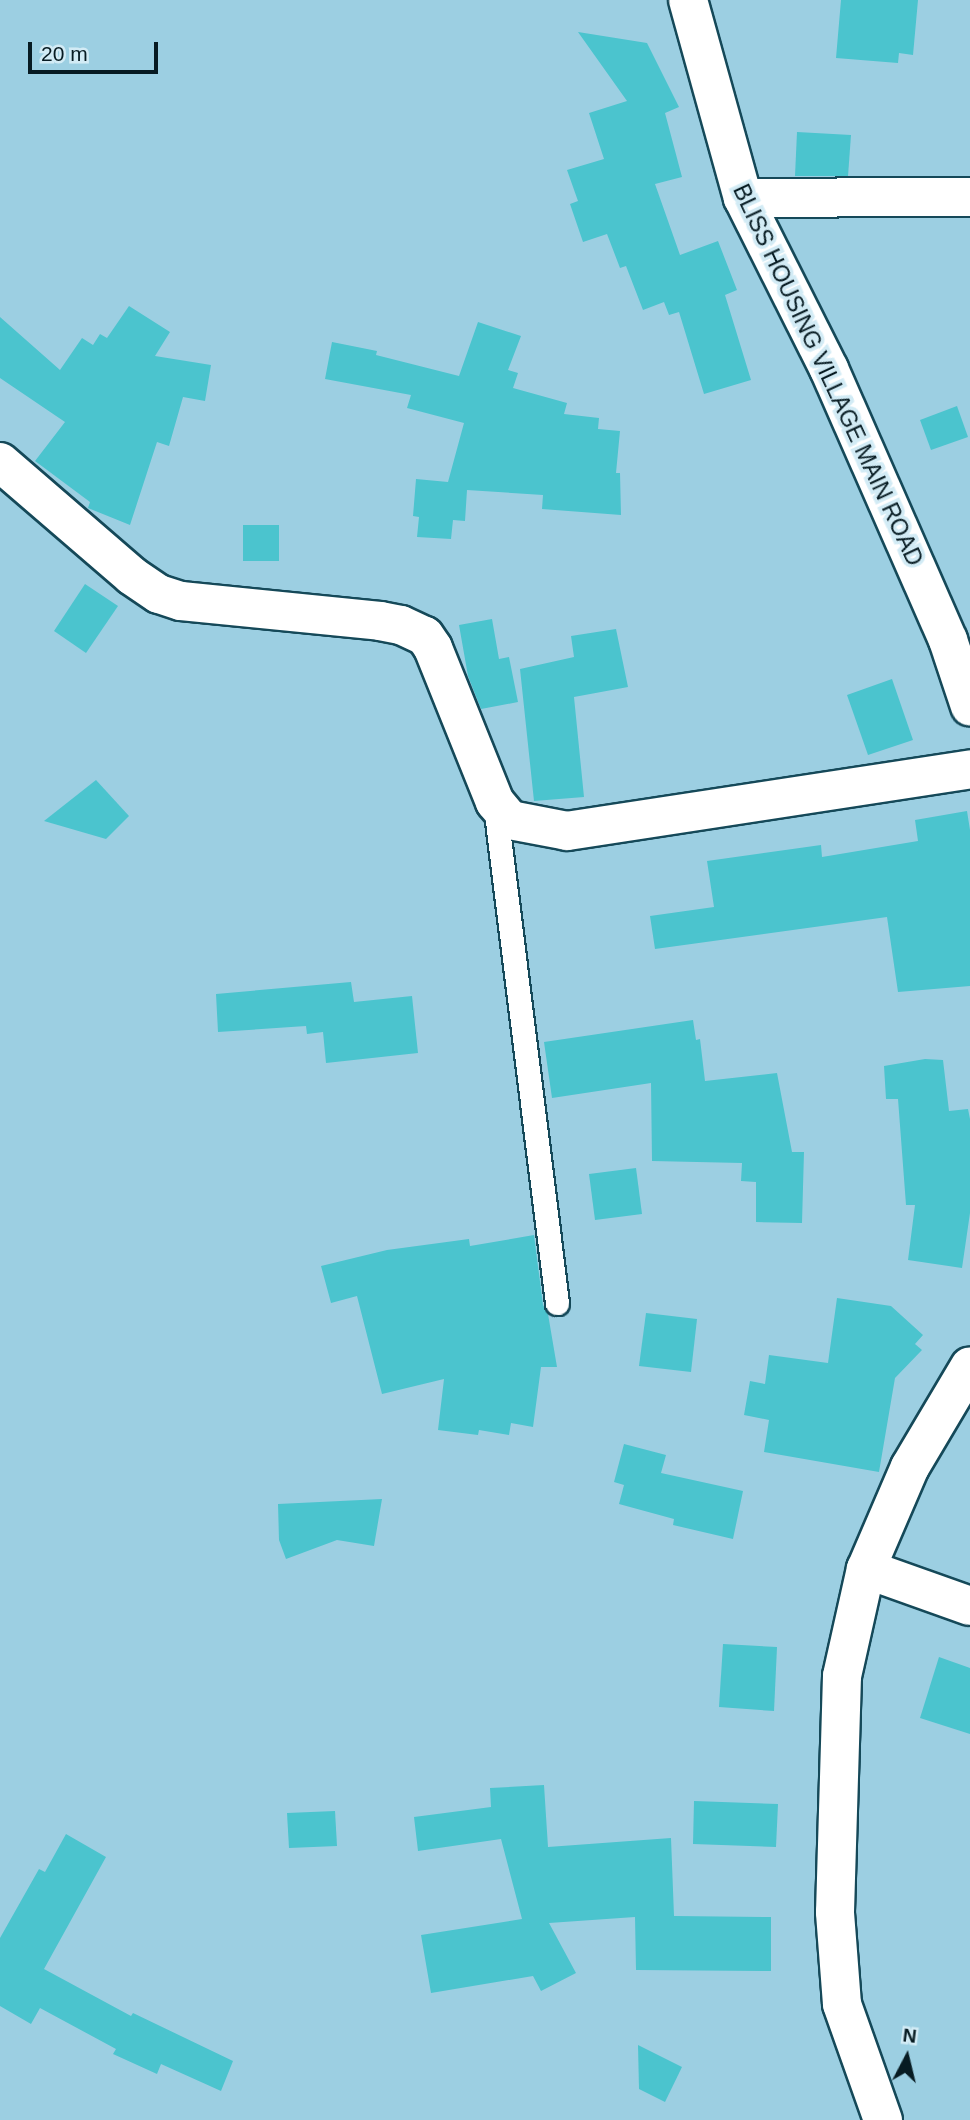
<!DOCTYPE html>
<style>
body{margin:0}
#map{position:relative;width:970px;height:2120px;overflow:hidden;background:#9ccfe2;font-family:Arial,sans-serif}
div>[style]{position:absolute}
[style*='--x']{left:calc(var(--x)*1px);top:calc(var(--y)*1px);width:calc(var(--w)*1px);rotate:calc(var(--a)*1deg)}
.building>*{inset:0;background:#4bc4ce}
.roads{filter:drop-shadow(2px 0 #154959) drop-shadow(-2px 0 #154959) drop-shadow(0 2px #154959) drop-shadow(0 -2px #154959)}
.lane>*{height:23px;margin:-11.5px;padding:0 11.5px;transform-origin:11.5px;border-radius:11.5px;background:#fff}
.street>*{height:38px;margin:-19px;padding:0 19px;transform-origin:19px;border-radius:19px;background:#fff}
.secondary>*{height:38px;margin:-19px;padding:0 19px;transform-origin:19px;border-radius:19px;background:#fff}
span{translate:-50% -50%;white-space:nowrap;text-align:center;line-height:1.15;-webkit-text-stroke:7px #d2ebf5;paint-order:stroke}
.street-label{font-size:23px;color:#071b22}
.north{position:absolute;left:872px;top:2022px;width:70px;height:70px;-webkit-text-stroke:5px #d2ebf5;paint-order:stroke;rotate:7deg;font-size:19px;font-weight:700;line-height:28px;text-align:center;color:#071b22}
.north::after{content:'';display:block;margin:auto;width:24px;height:32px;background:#071b22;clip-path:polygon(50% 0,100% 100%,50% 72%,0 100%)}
.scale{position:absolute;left:28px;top:42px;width:130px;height:32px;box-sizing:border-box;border:4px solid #071b22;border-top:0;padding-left:9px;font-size:21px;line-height:24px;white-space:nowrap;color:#071b22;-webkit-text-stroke:5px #d2ebf5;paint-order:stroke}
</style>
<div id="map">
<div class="building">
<i style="clip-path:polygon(841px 0,918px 0,913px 55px,899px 53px,898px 63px,836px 58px)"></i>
<i style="clip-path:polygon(578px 32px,647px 43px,679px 107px,665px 113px,682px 177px,655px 184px,680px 255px,718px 241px,737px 290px,725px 295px,751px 380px,704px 394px,679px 312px,669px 315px,664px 302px,643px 310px,626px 266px,620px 268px,607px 234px,583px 242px,570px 204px,578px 201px,567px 170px,604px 159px,589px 113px,627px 101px)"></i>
<i style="clip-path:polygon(797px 132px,851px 135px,848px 176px,795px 176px)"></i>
<i style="clip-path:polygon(129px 306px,170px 332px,155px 356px,211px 365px,205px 401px,183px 397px,169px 446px,157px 442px,130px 525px,88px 508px,90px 502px,35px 461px,65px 422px,0 378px,0 317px,60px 370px,82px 338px,93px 345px,100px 334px,107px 338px)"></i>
<i style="clip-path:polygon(478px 322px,521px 336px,508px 370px,518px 373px,513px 388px,567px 403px,564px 414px,599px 418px,598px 429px,620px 431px,616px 473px,620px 473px,621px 515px,542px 509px,543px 495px,467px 490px,465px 521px,453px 520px,451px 539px,417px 537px,419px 517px,413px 516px,416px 479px,448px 482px,464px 423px,407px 408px,411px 395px,325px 379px,332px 342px,377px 351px,376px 355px,459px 376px)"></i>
<i style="clip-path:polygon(957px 406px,968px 437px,931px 450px,920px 420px)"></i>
<i style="clip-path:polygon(243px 525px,279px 525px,279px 561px,243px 561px)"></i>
<i style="clip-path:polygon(85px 584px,118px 606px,86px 653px,54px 631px)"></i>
<i style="clip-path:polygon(492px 619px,499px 659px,509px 657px,518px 702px,481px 709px,468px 676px,459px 625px)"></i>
<i style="clip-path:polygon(616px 629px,628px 687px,574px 697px,584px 797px,534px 801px,520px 669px,574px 657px,571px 636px)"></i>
<i style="clip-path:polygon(892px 679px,913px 740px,868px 755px,847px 695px)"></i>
<i style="clip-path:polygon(96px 780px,129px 816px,106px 839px,44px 821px)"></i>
<i style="clip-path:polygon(967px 811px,970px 830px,970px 986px,898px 992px,887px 917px,655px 949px,650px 916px,714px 907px,707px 861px,821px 845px,822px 857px,918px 841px,915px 820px)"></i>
<i style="clip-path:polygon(351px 982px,354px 1002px,412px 996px,418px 1053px,326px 1063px,323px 1032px,307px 1034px,306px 1026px,218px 1032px,216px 994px)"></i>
<i style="clip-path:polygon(693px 1020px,696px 1040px,700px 1039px,705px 1081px,777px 1073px,792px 1152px,804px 1152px,802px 1223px,756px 1222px,756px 1182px,741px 1181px,742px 1163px,652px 1161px,651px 1083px,552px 1098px,544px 1042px)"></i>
<i style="clip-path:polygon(925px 1059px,943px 1060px,949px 1111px,968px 1109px,970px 1119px,970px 1213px,962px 1268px,908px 1260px,915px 1205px,906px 1205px,898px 1099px,886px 1099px,884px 1066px)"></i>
<i style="clip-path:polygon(636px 1168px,642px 1214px,595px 1220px,589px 1174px)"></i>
<i style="clip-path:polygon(534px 1235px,543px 1305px,548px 1314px,557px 1367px,541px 1367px,533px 1427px,511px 1423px,509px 1435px,479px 1430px,478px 1435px,438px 1430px,444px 1379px,382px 1394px,357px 1296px,331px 1303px,321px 1266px,387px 1250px,469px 1239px,470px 1246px)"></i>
<i style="clip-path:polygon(837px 1298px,891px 1306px,923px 1335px,915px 1344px,922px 1350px,895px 1378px,879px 1472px,764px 1452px,769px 1420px,744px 1415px,750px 1381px,765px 1384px,769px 1355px,828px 1363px)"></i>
<i style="clip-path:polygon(646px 1313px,697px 1319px,691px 1372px,639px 1366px)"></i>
<i style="clip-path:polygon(624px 1444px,666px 1455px,661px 1473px,743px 1491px,733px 1539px,673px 1525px,674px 1519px,619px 1504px,624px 1485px,614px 1482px)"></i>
<i style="clip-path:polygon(382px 1499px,374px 1546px,337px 1540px,286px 1559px,279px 1540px,278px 1504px)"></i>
<i style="clip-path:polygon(723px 1644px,777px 1647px,774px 1711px,719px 1707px)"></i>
<i style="clip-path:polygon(939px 1657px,970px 1668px,970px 1734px,920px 1718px)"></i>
<i style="clip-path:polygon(544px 1785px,548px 1847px,671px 1838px,674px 1916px,771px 1917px,771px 1971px,636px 1970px,635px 1917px,549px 1923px,576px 1973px,541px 1991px,533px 1976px,431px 1993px,421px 1935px,522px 1919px,501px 1839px,418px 1851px,414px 1817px,491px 1807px,490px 1788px)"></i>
<i style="clip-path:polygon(694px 1801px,778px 1804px,776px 1847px,693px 1844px)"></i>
<i style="clip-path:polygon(335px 1811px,337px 1846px,289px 1848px,287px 1813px)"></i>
<i style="clip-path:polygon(66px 1834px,106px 1857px,44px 1969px,131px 2016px,133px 2013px,233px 2061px,221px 2091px,161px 2064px,157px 2074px,113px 2054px,116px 2049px,40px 2008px,31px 2024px,0 2006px,0 1938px,39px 1869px,45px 1872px)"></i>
<i style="clip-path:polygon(638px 2045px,682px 2067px,665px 2102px,639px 2089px)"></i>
</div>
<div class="roads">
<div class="lane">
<i style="--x:495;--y:805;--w:502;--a:82.9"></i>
</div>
<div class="street">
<i style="--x:743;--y:198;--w:227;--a:-0.3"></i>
<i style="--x:0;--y:462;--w:174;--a:40.8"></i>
<i style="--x:132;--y:576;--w:32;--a:34"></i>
<i style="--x:159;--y:594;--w:23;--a:18"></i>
<i style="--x:181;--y:601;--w:200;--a:5.7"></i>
<i style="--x:380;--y:621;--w:21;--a:11"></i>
<i style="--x:401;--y:625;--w:26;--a:25"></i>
<i style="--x:425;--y:636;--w:14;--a:56"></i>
<i style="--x:433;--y:648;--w:166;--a:68.1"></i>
<i style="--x:495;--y:802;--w:23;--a:50"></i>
<i style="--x:510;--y:820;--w:58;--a:10.9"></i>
<i style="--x:567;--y:831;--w:408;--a:-8.7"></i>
<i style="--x:866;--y:1569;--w:110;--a:19.6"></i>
</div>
<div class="secondary">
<i style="--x:688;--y:0;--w:205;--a:74.5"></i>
<i style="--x:743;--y:198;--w:191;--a:63.3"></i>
<i style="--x:829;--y:369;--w:296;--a:66.3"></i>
<i style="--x:948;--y:640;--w:70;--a:71.6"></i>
<i style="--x:883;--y:2120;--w:123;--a:-109.5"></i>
<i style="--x:842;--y:2004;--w:92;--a:-94.4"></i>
<i style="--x:835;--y:1912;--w:236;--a:-88.3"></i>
<i style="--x:842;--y:1676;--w:110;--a:-77.4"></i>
<i style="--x:866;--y:1569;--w:111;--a:-66.7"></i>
<i style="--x:910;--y:1467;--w:117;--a:-59.3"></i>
</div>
</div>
<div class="street-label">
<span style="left:828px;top:375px;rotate:65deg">BLISS HOUSING VILLAGE MAIN ROAD</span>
</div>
<div class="north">N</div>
<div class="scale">20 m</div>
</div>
